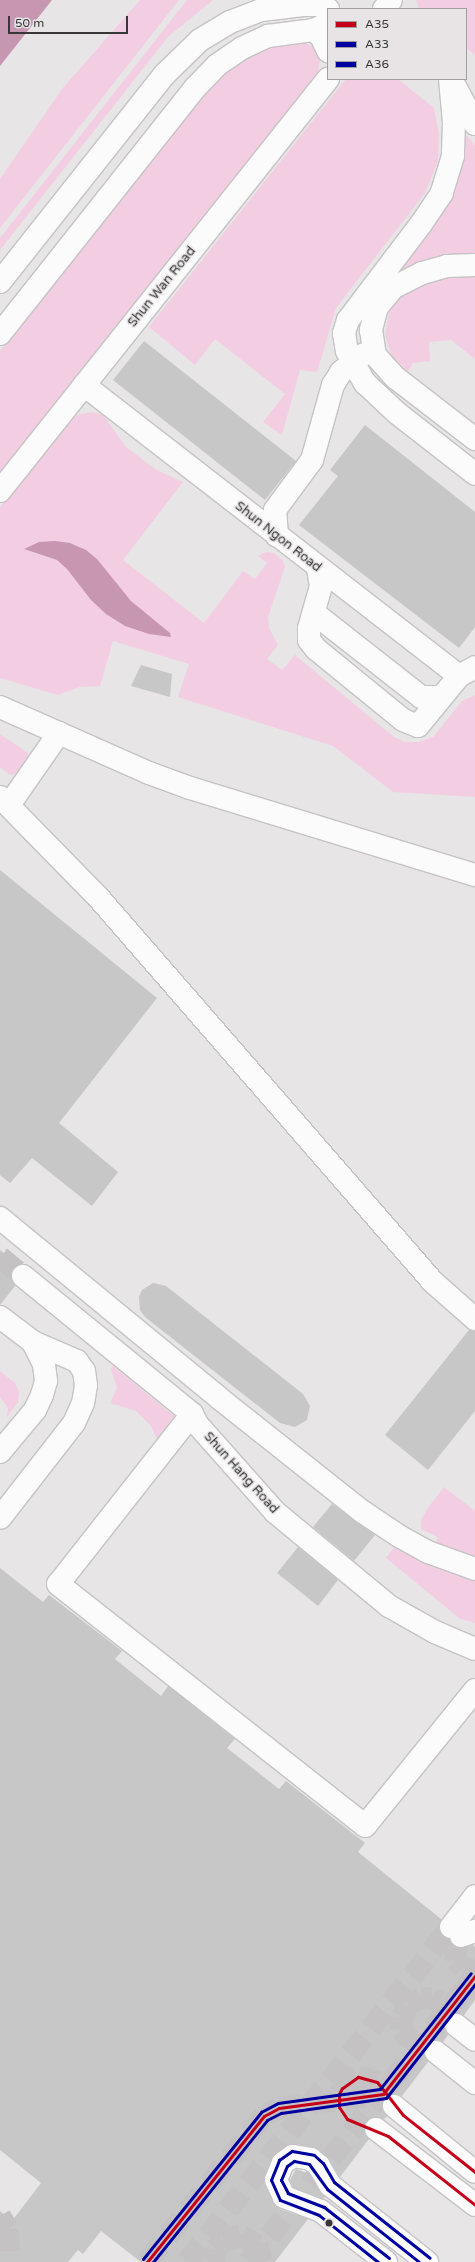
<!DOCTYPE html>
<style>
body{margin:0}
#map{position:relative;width:475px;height:2262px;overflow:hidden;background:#e7e5e6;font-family:"Varela Round",sans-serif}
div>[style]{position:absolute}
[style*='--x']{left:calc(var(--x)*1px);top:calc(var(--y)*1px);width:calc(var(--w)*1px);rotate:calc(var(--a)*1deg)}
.green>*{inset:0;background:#f3cee3}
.water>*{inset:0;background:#c797b2}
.building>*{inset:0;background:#c7c7c7}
.minor-tunnel>*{height:22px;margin-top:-11px;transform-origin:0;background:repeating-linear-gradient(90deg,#c4c2c3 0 22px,transparent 0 33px)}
.roads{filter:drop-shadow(1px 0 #c5c3c4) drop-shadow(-1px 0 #c5c3c4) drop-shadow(0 1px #c5c3c4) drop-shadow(0 -1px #c5c3c4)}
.minor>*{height:22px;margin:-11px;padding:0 11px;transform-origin:11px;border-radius:11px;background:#fbfbfb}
.highway>*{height:22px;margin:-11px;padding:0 11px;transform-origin:11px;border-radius:11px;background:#fbfbfb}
.bus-1>*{height:3px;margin:-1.5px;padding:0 1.5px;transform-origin:1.5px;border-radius:1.5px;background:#c70019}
.bus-2>*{height:3px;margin:-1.5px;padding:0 1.5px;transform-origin:1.5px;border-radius:1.5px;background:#0000a0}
.bus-3>*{height:3px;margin:-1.5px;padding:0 1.5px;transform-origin:1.5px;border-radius:1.5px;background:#0000a0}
.dots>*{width:11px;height:11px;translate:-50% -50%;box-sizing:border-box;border:2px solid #e8e4e6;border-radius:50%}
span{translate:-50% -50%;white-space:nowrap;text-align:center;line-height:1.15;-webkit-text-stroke:3px #e8e4e6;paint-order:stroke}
.street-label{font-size:13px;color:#383737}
.legend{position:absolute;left:327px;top:8px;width:140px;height:72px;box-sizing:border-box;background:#e8e4e6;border:1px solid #a29fa0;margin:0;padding:5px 7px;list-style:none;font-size:12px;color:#383737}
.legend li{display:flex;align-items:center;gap:8px;height:20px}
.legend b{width:20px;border:1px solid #a29fa0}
.scale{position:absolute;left:8px;top:16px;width:120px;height:18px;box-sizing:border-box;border:2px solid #383737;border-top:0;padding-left:5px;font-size:12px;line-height:14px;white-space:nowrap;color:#383737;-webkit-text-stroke:3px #e8e4e6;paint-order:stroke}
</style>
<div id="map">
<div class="green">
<i style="clip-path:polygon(140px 0,179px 0,0 228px,0 179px,62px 89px)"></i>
<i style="clip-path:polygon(187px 0,213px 0,168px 37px,0 250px,0 238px)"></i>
<i style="clip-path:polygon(416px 0,475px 0,475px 55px,466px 48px,466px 9px,419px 9px)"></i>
<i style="clip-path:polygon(300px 41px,314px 47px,320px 58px,318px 72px,0 475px,0 351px,208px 88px,236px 62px,269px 47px)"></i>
<i style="clip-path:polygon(346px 79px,398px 79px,434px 108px,439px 134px,438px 161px,425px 193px,336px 308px,317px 372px,300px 370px,282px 435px,263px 422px,285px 394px,215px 339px,195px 365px,149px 327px)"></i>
<i style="clip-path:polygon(464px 136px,468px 136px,475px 146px,475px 256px,442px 258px,361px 328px,363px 312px)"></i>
<i style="clip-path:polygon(475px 272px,475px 359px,451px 340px,429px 342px,430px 361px,413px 363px,408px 372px,391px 355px,385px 335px,389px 313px,399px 296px,416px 283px)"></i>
<i style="clip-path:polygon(91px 412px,103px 415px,126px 447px,155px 469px,183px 482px,123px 560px,204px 623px,243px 571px,255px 579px,267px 563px,258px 556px,266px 552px,274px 553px,283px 561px,285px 567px,268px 617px,269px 628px,278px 645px,267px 659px,282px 670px,295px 655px,394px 737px,405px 742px,419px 742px,433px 737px,462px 701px,475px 695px,475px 797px,393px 792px,333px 746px,178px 697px,189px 664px,113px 641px,100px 686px,80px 687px,58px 695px,0 678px,0 507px,65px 424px,78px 415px)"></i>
<i style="clip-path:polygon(0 734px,28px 753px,27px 760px,15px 774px,10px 775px,0 767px)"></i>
<i style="clip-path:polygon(113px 1366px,174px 1416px,157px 1439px,151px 1426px,136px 1411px,110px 1403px,117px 1388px,111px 1369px)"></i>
<i style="clip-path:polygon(0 1371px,15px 1383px,19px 1392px,18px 1402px,7px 1417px,8px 1408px,0 1397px)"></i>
<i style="clip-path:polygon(444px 1487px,475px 1511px,475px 1556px,436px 1543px,438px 1537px,421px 1529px,421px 1520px,427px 1509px)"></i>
<i style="clip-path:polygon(395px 1546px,425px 1563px,475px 1580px,475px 1623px,459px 1618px,386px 1558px)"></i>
</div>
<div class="water">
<i style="clip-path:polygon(0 0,52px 0,0 66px)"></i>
<i style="clip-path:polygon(55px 541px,70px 543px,86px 550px,97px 559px,131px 601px,170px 633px,171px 637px,149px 634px,125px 626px,106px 614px,91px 600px,67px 569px,57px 560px,24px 549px,39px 542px)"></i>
</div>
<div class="building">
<i style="clip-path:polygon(144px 341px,296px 461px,265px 500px,113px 380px)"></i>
<i style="clip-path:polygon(365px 425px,475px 512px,475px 627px,459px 648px,299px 525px,338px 476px,330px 470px)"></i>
<i style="clip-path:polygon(141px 665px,172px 674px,170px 697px,131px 686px)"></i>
<i style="clip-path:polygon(0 870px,157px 998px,59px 1123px,118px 1172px,92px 1206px,32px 1158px,10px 1183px,0 1175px)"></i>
<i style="clip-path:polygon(0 1250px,18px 1264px,11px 1274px,15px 1286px,0 1305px)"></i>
<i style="clip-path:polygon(153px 1283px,166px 1286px,303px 1394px,310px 1406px,307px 1420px,295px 1427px,280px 1423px,145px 1317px,140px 1310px,139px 1297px,142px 1290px)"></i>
<i style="clip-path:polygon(469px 1330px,475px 1331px,475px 1411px,428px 1470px,385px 1435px)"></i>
<i style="clip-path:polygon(332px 1504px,375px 1535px,354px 1561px,313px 1527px)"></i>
<i style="clip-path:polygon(298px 1547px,338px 1580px,318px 1606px,277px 1573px)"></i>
<i style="clip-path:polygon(0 1568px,43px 1602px,49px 1595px,122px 1651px,115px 1659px,161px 1696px,168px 1686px,235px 1739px,227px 1748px,279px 1789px,286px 1781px,365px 1843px,358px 1852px,441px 1919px,440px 1932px,453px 1946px,459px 1948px,473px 1945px,475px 1947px,475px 2000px,464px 2015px,452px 2013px,446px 2018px,444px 2029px,448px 2035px,443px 2042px,432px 2040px,426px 2045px,424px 2056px,428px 2062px,402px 2096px,390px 2094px,384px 2098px,382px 2110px,387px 2116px,384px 2119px,377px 2117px,366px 2121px,364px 2128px,369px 2139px,340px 2177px,327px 2157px,313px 2147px,295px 2144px,286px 2146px,272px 2158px,264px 2181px,273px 2202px,280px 2209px,308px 2219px,275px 2262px,141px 2262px,101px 2231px,83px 2254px,78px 2250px,68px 2262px,0 2262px,0 2211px,12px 2221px,41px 2183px,0 2150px)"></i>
<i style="clip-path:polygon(296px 2169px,309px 2174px,325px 2197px,323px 2199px,293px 2187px,290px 2180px)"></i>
</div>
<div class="minor-tunnel">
<i style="--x:0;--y:1257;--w:30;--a:40"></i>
<i style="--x:461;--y:1936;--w:13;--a:117"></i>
<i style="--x:455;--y:1948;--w:12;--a:85"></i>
<i style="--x:456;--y:1960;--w:11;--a:49"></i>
<i style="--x:463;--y:1968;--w:12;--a:14"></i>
<i style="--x:433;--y:2050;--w:24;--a:-158"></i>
<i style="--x:411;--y:2041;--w:15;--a:-132"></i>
<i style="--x:401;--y:2030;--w:13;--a:-86"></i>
<i style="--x:402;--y:2017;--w:13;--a:-63"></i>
<i style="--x:408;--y:2005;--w:15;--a:-28"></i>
<i style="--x:421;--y:1998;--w:11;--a:0"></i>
<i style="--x:432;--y:1998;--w:8;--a:30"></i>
<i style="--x:439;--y:2002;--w:26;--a:54"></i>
<i style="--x:338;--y:2102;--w:8;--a:-83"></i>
<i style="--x:339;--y:2094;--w:13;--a:-58"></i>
<i style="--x:346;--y:2083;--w:13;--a:-27"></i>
<i style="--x:358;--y:2077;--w:20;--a:15"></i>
<i style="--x:377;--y:2082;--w:24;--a:55"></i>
<i style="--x:0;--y:2216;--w:15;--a:58"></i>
<i style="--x:8;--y:2229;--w:33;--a:88"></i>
<i style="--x:147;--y:2262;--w:187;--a:-51.3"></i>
<i style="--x:264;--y:2116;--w:17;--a:-28"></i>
<i style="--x:279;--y:2108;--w:105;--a:-7.7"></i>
<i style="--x:187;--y:2262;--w:427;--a:-51.8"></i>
<i style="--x:214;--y:2262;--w:13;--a:-81"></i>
<i style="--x:216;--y:2249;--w:11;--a:-49"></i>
<i style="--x:223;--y:2241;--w:19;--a:-18"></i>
<i style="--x:241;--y:2235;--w:19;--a:32"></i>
<i style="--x:257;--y:2245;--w:18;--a:74"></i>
<i style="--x:249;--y:2262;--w:365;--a:-51.7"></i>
</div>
<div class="roads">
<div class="minor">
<i style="--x:384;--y:9;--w:11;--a:-52"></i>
<i style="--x:313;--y:30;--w:10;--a:37"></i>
<i style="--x:321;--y:36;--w:17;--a:65"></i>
<i style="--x:450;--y:79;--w:44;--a:84.8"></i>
<i style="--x:454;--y:123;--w:33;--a:92"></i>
<i style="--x:453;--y:156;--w:39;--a:107"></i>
<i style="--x:442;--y:193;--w:37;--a:124"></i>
<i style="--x:421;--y:224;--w:121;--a:127.2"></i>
<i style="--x:348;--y:320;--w:14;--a:107"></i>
<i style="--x:344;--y:333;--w:18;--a:81"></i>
<i style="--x:347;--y:351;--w:37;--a:61"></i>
<i style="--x:365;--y:383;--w:44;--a:43.2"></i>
<i style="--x:397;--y:413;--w:99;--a:38"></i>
<i style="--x:475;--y:265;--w:28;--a:178"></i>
<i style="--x:447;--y:266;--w:26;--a:164"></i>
<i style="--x:422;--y:273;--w:33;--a:153"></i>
<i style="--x:393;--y:288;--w:25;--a:130"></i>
<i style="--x:377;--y:307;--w:24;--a:105"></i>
<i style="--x:371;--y:330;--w:25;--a:81"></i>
<i style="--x:375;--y:355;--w:31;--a:48"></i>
<i style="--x:396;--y:378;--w:100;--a:37.7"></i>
<i style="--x:84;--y:385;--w:475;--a:37.8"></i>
<i style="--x:459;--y:676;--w:18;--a:-29"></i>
<i style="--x:0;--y:491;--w:527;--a:-51.48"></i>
<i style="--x:277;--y:536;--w:26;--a:-94"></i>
<i style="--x:275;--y:510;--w:62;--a:-53.5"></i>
<i style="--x:312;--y:460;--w:78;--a:-74.4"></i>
<i style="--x:333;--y:385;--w:15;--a:-58"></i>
<i style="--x:341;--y:372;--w:29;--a:-38"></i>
<i style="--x:318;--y:569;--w:17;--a:80"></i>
<i style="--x:321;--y:586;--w:44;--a:105.9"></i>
<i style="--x:309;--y:628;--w:12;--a:90"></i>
<i style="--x:309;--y:640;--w:11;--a:52"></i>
<i style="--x:316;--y:649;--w:112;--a:39.2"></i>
<i style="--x:403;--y:720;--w:16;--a:22"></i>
<i style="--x:418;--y:726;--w:65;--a:-50.6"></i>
<i style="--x:314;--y:613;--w:136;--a:38.1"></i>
<i style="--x:421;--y:697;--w:20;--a:0"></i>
<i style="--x:9;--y:805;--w:88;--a:-55.2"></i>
<i style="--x:0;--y:1218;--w:283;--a:39.4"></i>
<i style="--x:219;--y:1398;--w:184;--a:38.4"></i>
<i style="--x:363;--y:1512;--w:43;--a:33.7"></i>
<i style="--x:399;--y:1536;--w:33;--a:29"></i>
<i style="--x:428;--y:1552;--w:50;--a:19.9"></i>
<i style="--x:23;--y:1276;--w:218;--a:39.2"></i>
<i style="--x:192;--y:1414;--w:11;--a:63"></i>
<i style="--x:197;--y:1424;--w:118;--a:48.4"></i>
<i style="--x:275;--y:1512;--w:148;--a:39.5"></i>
<i style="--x:389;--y:1606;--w:53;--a:29.5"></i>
<i style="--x:435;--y:1632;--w:43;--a:23"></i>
<i style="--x:0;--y:1317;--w:41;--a:37.1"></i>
<i style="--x:33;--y:1342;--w:48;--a:23.4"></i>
<i style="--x:77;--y:1361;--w:12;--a:55"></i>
<i style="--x:84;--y:1371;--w:14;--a:82"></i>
<i style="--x:86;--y:1385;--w:18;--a:99"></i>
<i style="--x:83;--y:1403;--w:22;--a:114"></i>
<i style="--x:74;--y:1423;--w:120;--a:127.9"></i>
<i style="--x:192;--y:1414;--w:216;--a:128.2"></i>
<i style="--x:58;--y:1584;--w:391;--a:38.2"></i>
<i style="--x:365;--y:1826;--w:175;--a:-51"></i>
<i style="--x:0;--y:1452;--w:55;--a:-50.2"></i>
<i style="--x:35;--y:1410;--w:17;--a:-65"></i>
<i style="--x:42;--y:1395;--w:15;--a:-74"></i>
<i style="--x:46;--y:1381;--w:17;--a:-97"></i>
<i style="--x:44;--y:1364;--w:25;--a:-117"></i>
<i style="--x:451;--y:1927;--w:39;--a:-52"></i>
<i style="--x:461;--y:1936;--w:15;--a:-20"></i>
<i style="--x:456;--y:2025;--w:24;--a:38"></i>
<i style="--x:436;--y:2052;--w:50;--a:38.5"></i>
<i style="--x:394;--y:2106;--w:104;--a:39.2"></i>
<i style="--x:376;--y:2129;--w:125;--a:37.5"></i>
<i style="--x:386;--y:2262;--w:83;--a:-141.9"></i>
<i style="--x:321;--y:2211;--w:40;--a:-159"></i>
<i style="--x:284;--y:2197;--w:19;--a:-115"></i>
<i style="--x:276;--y:2180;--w:18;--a:-68"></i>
<i style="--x:283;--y:2163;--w:12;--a:-35"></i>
<i style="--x:293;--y:2156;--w:18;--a:9"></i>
<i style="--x:311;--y:2159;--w:11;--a:41"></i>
<i style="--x:319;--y:2166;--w:22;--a:60"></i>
<i style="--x:330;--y:2185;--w:124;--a:38.4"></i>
</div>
<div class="highway">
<i style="--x:451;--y:79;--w:51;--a:61.9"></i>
<i style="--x:0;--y:282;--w:264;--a:-51.6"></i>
<i style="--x:164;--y:75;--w:50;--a:-44.2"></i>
<i style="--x:200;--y:40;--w:35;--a:-31"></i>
<i style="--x:230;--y:22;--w:34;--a:-21"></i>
<i style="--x:262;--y:10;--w:39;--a:-7"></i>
<i style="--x:301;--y:5;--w:17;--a:0"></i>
<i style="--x:318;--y:5;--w:11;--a:22"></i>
<i style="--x:0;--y:334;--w:315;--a:-51.6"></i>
<i style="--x:196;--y:87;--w:30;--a:-46"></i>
<i style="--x:217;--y:65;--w:30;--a:-34"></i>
<i style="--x:242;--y:48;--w:29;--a:-25"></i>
<i style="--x:268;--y:36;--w:45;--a:-7.6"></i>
<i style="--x:313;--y:30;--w:16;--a:-22"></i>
<i style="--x:0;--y:707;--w:163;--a:23.9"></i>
<i style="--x:149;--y:773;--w:44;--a:20.1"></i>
<i style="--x:190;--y:788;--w:298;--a:17"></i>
<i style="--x:0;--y:797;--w:140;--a:45.6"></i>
<i style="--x:98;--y:897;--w:510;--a:48.97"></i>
<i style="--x:433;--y:1282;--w:56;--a:41.4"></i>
</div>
</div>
<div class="bus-1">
<i style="--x:475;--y:2172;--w:92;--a:-141.6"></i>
<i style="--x:403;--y:2115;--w:42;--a:-128.2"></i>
<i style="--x:377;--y:2082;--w:20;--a:-165"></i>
<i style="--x:358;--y:2077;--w:19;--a:145"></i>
<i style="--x:342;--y:2088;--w:7;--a:117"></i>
<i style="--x:339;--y:2094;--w:13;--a:90"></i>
<i style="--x:339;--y:2107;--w:14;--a:56"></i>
<i style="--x:347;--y:2119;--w:44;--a:22.5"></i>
<i style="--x:388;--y:2136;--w:111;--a:38.4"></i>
<i style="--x:147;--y:2262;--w:187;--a:-51.3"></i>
<i style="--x:264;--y:2116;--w:17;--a:-28"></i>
<i style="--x:279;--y:2108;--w:105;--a:-7.7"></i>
<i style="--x:383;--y:2094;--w:150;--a:-52.1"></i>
</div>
<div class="bus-2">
<i style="--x:389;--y:2258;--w:83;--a:-141.9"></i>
<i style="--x:324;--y:2207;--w:39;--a:-159"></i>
<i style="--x:288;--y:2193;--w:15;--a:-118"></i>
<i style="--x:281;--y:2180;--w:15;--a:-67"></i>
<i style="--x:287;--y:2166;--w:9;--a:-36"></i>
<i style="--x:294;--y:2161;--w:15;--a:11"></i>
<i style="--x:309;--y:2164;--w:31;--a:54"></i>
<i style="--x:327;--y:2189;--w:117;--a:38.4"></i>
<i style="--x:153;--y:2262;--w:182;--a:-51.2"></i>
<i style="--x:267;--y:2120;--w:16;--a:-27"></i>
<i style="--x:281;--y:2113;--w:106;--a:-8.1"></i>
<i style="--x:386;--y:2098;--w:145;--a:-52"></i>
</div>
<div class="bus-3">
<i style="--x:143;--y:2259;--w:189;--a:-51.2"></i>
<i style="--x:261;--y:2112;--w:19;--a:-28"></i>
<i style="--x:278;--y:2103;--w:103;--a:-7.8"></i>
<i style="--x:380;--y:2089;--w:147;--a:-51.9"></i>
<i style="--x:378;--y:2262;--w:75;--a:-141.5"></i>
<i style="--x:319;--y:2215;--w:42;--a:-159"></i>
<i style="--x:280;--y:2200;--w:22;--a:-114"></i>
<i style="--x:271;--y:2180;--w:22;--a:-68"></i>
<i style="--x:279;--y:2160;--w:16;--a:-35"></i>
<i style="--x:292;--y:2151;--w:22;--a:10"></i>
<i style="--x:314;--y:2155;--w:12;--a:42"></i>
<i style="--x:323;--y:2163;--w:22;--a:60"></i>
<i style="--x:334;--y:2182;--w:122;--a:38.4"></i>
</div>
<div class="dots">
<i style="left:329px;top:2223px;background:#383737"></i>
</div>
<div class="street-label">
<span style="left:162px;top:287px;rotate:-51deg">Shun Wan Road</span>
<span style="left:278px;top:537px;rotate:38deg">Shun Ngon Road</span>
<span style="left:241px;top:1473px;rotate:48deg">Shun Hang Road</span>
</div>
<ul class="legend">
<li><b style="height:5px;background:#c70019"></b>A35</li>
<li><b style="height:5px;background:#0000a0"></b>A33</li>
<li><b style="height:5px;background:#0000a0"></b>A36</li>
</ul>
<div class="scale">50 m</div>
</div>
